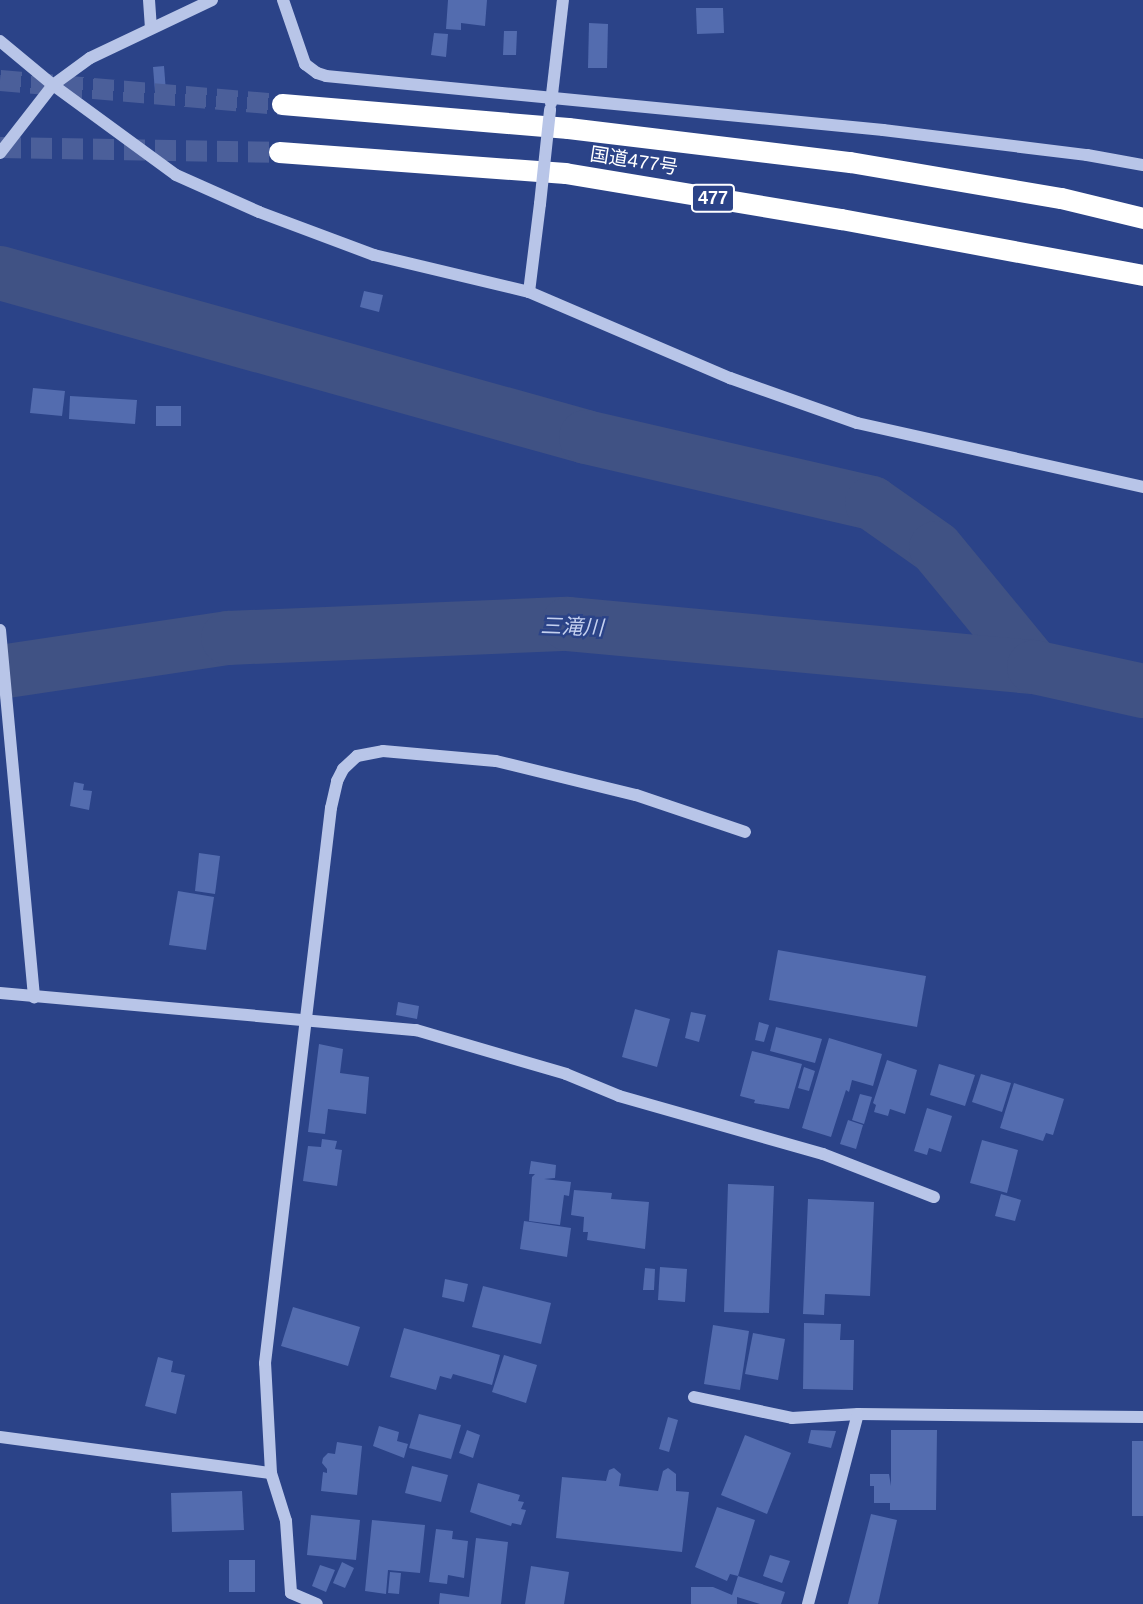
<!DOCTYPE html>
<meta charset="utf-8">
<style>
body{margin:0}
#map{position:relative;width:1143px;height:1604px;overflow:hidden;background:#2b4388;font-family:Helvetica,"Noto Sans JP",sans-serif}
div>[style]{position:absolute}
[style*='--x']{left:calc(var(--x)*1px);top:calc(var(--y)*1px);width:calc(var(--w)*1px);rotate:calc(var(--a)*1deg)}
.river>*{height:54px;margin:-27px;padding:0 27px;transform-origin:27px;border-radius:27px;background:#405284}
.building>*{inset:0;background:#536caf}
.highway-tunnel>*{height:21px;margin-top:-10.5px;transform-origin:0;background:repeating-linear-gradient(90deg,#4b5f9a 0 21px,transparent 0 31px)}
.minor>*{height:12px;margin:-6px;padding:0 6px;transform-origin:6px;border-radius:6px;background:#b8c5e8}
.highway>*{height:21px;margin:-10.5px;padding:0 10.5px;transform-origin:10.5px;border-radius:10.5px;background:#fff}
.minor-bridge>*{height:12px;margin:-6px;padding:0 6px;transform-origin:6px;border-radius:6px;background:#b8c5e8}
span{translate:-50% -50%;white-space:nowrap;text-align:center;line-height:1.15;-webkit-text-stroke:5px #2b4388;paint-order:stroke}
.shield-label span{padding:2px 5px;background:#2b4388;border:2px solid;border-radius:5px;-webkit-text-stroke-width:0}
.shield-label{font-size:18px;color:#fff;font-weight:700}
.street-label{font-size:19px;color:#fff}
.water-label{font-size:21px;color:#c4d0ef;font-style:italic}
</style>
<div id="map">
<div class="river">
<i style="--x:0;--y:273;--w:609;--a:15.63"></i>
<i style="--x:586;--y:437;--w:294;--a:13"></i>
<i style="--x:872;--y:503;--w:78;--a:35.1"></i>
<i style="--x:936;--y:548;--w:154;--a:50.5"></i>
<i style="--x:0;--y:672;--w:231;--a:-8.5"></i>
<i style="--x:228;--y:638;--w:340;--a:-2.4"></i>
<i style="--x:568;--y:624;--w:468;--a:5.3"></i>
<i style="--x:1034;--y:667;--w:112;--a:12.4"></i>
</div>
<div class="building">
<i style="clip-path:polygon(448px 0,487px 0,485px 26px,461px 23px,461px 30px,446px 29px)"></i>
<i style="clip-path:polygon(696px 8px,723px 8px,724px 33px,697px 34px)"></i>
<i style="clip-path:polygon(589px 23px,608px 24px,607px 68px,588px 68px)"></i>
<i style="clip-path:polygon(504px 31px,517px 31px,516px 55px,503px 55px)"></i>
<i style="clip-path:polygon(434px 33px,448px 34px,446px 57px,431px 55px)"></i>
<i style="clip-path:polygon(164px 66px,166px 92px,155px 92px,153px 67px)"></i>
<i style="clip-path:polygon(364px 291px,383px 295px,379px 312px,360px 307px)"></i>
<i style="clip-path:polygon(33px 388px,65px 391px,62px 416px,30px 413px)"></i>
<i style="clip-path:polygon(70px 396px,137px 400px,135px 424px,69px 419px)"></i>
<i style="clip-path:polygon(156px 406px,181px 406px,181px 426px,156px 426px)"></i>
<i style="clip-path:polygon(74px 782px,84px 784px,83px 790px,92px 791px,89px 810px,70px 806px)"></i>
<i style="clip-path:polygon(199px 853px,220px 856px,215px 894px,195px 891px)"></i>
<i style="clip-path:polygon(178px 891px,214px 897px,206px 950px,169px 945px)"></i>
<i style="clip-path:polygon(778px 950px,926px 976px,917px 1027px,769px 1000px)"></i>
<i style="clip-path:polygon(398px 1002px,419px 1006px,417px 1019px,396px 1015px)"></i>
<i style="clip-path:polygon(635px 1009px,670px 1019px,657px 1067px,622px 1057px)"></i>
<i style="clip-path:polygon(691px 1012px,706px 1015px,699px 1042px,685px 1038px)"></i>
<i style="clip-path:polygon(759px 1022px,769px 1025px,764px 1042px,755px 1040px)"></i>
<i style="clip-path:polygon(776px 1027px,822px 1039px,815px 1063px,770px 1051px)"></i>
<i style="clip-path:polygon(829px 1038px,882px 1054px,873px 1086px,852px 1080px,849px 1092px,846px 1090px,831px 1137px,802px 1128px)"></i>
<i style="clip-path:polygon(319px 1044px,343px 1049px,340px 1073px,369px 1077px,366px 1114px,328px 1109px,325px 1134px,308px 1132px)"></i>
<i style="clip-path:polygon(752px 1051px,802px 1064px,789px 1109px,754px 1103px,755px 1100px,740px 1096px)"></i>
<i style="clip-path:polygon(887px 1060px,917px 1070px,905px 1114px,890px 1109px,888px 1116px,874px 1112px,876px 1105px,873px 1103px)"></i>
<i style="clip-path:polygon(939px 1064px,975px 1075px,965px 1106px,930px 1095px)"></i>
<i style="clip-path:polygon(804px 1067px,815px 1071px,809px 1091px,798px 1088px)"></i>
<i style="clip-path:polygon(981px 1074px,1011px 1083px,1002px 1112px,972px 1102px)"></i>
<i style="clip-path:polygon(1014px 1083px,1064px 1099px,1053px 1135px,1046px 1133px,1043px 1141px,1000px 1128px)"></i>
<i style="clip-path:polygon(860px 1094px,872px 1097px,864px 1124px,852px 1120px)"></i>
<i style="clip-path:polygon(927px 1108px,952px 1116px,941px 1152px,929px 1148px,927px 1155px,914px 1151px)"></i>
<i style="clip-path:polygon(848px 1120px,863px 1125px,856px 1149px,840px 1144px)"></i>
<i style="clip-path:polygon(322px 1139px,337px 1141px,335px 1149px,342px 1150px,337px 1186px,303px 1181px,308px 1146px,321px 1147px)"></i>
<i style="clip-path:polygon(982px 1140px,1018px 1150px,1007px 1193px,970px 1183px)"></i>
<i style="clip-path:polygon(531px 1161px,556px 1165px,555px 1178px,544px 1179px,571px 1182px,569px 1196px,564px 1195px,560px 1225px,529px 1221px,532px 1177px,535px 1174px,529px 1174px)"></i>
<i style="clip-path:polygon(728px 1184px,774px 1186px,769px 1313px,724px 1312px)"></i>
<i style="clip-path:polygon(574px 1190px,612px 1193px,611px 1199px,649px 1202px,645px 1249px,587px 1240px,588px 1232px,583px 1232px,584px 1217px,571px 1215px)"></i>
<i style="clip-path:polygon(1001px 1194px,1021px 1200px,1015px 1221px,995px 1216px)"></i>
<i style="clip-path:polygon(808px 1199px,874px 1202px,870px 1296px,825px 1294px,824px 1315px,803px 1314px)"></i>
<i style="clip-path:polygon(524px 1221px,571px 1228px,567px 1257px,520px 1249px)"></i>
<i style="clip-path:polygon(660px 1267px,687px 1269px,685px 1302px,658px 1300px)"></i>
<i style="clip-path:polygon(645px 1268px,655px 1269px,654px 1290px,643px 1290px)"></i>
<i style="clip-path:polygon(445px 1279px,468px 1284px,464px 1302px,442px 1297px)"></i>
<i style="clip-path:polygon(483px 1286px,551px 1303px,541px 1344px,472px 1327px)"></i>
<i style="clip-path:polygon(293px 1307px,360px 1327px,348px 1366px,281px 1346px)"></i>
<i style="clip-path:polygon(804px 1323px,841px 1324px,840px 1340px,854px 1340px,853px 1390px,803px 1389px)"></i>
<i style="clip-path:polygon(713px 1325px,749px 1331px,740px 1390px,704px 1384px)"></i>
<i style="clip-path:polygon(404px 1328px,500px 1355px,492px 1385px,453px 1374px,451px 1379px,440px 1376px,436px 1390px,390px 1377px)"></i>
<i style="clip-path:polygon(753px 1333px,785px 1339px,778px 1380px,745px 1374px)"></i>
<i style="clip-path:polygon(504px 1355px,537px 1365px,526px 1403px,492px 1392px)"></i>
<i style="clip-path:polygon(158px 1357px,173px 1361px,171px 1372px,185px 1375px,176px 1414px,145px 1406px)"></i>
<i style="clip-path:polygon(419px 1414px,461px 1425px,451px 1459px,409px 1448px)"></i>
<i style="clip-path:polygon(668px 1417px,678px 1420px,669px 1452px,659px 1449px)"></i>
<i style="clip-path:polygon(379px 1426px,399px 1432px,397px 1441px,408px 1444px,404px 1458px,373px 1446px)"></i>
<i style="clip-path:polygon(467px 1430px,480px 1435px,473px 1458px,459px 1453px)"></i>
<i style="clip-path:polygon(811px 1430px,836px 1431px,831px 1448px,808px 1443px)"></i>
<i style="clip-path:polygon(891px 1430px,937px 1430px,936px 1510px,890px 1510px,890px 1503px,874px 1503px,874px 1486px,870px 1486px,870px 1474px,889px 1474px,891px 1486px)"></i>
<i style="clip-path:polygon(745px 1435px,791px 1453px,767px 1514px,721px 1495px)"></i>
<i style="clip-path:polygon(1132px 1441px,1143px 1441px,1143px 1516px,1132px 1516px)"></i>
<i style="clip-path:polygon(337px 1442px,362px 1446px,357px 1495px,321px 1491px,323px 1472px,327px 1473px,327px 1469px,322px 1463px,323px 1458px,328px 1453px,335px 1454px)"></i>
<i style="clip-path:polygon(412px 1466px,448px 1475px,441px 1502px,405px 1493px)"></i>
<i style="clip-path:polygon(614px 1468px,621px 1474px,619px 1486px,658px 1491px,663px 1471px,668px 1468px,676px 1474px,676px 1491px,689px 1492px,682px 1552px,556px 1538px,562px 1477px,606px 1481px,609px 1470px)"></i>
<i style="clip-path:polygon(478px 1483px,520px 1495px,518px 1501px,524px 1502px,521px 1509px,526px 1510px,521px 1525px,512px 1523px,511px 1526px,470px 1512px)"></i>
<i style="clip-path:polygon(242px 1491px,244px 1530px,172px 1532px,171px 1493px)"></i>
<i style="clip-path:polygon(717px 1507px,755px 1520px,738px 1576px,785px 1592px,781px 1604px,760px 1604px,737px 1597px,737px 1604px,691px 1604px,691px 1587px,713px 1587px,732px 1595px,738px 1576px,730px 1574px,727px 1581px,695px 1567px)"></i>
<i style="clip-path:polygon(871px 1514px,897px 1520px,878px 1604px,848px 1604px)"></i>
<i style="clip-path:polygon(311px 1515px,360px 1520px,356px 1560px,307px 1555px)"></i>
<i style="clip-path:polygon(372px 1520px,425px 1525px,420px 1573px,388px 1570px,386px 1594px,365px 1591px)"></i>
<i style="clip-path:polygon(436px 1529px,453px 1531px,452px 1539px,468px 1541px,464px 1578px,448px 1575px,447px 1584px,429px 1582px)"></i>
<i style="clip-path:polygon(476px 1538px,508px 1542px,501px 1604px,439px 1604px,440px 1593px,469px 1597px)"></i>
<i style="clip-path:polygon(770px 1555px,790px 1561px,782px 1583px,763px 1576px)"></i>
<i style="clip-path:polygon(229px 1560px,255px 1560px,255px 1592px,229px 1592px)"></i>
<i style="clip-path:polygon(342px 1562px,354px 1568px,345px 1588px,333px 1583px)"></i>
<i style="clip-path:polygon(320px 1565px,335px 1570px,326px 1592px,312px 1586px)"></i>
<i style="clip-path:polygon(531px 1566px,569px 1572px,564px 1604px,525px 1604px)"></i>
<i style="clip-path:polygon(390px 1572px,401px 1573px,399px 1594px,388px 1593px)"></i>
</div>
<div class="highway-tunnel">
<i style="--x:0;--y:80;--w:283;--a:4.9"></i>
<i style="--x:0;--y:147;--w:279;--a:1"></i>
</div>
<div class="minor">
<i style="--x:149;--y:0;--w:26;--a:86"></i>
<i style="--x:283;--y:0;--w:68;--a:71"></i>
<i style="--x:305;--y:64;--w:15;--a:37"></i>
<i style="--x:317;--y:73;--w:9;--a:18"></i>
<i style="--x:326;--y:76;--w:560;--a:5.54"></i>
<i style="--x:883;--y:130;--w:206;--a:7"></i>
<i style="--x:1087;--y:155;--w:57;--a:10.1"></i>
<i style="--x:0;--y:41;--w:69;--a:39.7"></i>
<i style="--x:53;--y:85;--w:152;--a:36.2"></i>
<i style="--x:176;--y:175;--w:91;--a:24"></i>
<i style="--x:259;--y:212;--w:123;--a:20.5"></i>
<i style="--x:374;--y:255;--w:159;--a:13.4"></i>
<i style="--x:529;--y:292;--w:219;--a:23.2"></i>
<i style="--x:730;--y:378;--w:135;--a:19.5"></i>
<i style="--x:857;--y:423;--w:293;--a:12.6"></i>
<i style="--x:551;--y:103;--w:104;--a:-83.4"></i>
<i style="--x:0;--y:153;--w:86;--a:-52.1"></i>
<i style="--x:53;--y:85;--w:46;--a:-36.1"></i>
<i style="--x:90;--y:58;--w:135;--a:-25.4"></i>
<i style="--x:529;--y:292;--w:89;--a:-82.9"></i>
<i style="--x:0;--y:630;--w:369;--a:84.7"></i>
<i style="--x:0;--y:993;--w:418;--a:5.1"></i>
<i style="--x:416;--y:1030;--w:156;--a:16.3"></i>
<i style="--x:566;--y:1074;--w:57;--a:22.5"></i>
<i style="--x:619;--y:1096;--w:212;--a:15.9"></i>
<i style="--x:823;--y:1154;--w:119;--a:21.2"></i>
<i style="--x:694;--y:1397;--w:100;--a:12.1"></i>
<i style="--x:792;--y:1418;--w:66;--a:-3.5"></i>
<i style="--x:858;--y:1414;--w:285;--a:0.6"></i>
<i style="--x:0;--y:1437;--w:273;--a:7.6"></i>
<i style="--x:271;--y:1473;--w:50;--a:72.6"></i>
<i style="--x:286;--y:1521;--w:72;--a:86"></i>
<i style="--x:291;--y:1593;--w:28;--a:23"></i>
<i style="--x:271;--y:1473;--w:110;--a:-93.1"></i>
<i style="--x:265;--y:1363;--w:559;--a:-83.22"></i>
<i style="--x:331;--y:808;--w:28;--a:-77"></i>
<i style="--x:337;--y:781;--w:13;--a:-63"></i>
<i style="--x:343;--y:769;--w:19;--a:-43"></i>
<i style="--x:357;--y:756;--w:26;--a:-11"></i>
<i style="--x:383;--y:751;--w:113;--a:5.1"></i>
<i style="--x:496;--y:761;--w:144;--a:13.7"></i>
<i style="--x:636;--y:795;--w:115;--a:18.7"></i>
<i style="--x:808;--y:1604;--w:196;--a:-75.3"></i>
</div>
<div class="highway">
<i style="--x:282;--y:104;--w:287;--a:4.8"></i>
<i style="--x:568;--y:128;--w:284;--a:6.9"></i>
<i style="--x:850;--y:162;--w:214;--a:9.7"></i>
<i style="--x:1061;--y:198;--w:84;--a:13.7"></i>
<i style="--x:279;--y:152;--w:287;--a:4.2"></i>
<i style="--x:565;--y:173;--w:280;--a:9.5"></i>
<i style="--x:841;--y:219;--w:307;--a:10.5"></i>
</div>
<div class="minor-bridge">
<i style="--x:540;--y:204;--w:95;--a:-83.9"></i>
</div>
<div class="shield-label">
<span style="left:713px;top:198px">477</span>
</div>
<div class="street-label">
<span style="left:634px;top:161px;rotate:9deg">国道477号</span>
</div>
<div class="water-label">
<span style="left:572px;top:627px;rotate:2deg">三滝川</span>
</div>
</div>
